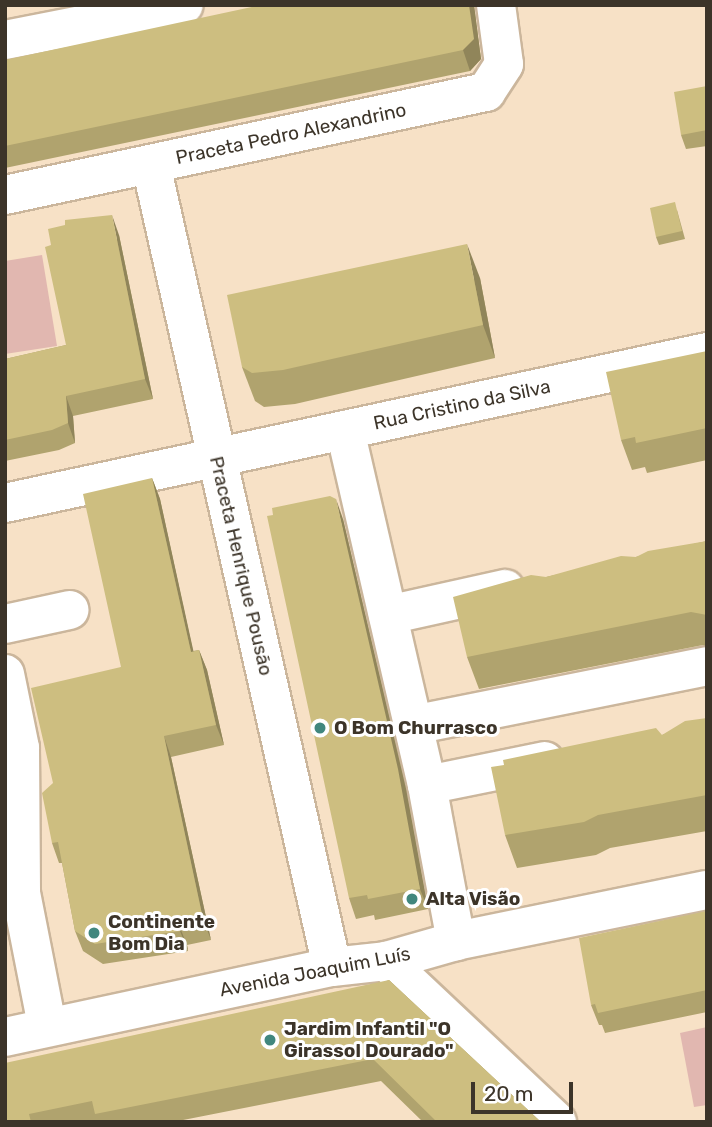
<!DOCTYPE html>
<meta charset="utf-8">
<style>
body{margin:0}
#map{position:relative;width:712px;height:1127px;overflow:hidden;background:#f7e1c6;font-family:Rubik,sans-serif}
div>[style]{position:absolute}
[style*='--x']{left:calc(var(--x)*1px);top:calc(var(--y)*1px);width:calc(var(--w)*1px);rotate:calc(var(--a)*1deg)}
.green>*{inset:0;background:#e1b7b0}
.roads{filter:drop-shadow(2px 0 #cbb69c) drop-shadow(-2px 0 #cbb69c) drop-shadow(0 2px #cbb69c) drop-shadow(0 -2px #cbb69c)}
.street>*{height:38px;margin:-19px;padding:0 19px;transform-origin:19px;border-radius:19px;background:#fff}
.secondary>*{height:38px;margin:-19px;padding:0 19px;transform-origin:19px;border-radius:19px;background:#fff}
.wall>*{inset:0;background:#b0a36e}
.shaded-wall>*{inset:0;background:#90855a}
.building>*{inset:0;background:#cdbe80}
.dots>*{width:19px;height:19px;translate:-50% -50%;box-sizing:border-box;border:4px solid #fff;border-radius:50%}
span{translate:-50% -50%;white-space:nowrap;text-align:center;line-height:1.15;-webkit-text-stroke:6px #fff;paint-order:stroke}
.street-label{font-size:19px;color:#3c3429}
.poi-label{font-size:19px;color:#3c3429;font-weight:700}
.left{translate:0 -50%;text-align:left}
.frame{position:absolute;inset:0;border:7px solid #3c3429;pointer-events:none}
.scale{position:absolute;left:471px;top:1082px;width:102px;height:32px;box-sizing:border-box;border:4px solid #3c3429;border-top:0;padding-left:9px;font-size:21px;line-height:24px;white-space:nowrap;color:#3c3429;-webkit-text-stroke:5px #fff;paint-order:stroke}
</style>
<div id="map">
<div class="green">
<i style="clip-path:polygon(42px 255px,57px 346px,5px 354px,5px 261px)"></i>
<i style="clip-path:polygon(707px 1027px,707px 1105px,694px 1107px,680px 1033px)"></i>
</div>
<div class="roads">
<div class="street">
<i style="--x:5;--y:40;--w:182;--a:-11.1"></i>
<i style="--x:151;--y:165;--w:822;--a:77.28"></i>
<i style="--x:5;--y:195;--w:492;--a:-12.1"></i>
<i style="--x:486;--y:92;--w:33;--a:-57"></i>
<i style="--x:504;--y:64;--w:60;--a:-97.7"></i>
<i style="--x:345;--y:430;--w:364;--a:77"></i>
<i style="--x:427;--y:785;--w:159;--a:79.5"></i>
<i style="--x:5;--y:503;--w:718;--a:-12.14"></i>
<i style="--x:388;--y:615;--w:120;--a:-12.5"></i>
<i style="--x:5;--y:624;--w:66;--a:-12.3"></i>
<i style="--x:5;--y:674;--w:76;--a:78.5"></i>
<i style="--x:20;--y:748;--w:145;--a:89.6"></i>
<i style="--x:21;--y:893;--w:136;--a:78.9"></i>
<i style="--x:413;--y:725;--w:300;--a:-11.3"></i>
<i style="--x:427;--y:785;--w:120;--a:-11.5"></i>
<i style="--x:386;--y:961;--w:235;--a:43.3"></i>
</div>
<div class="secondary">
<i style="--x:5;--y:1037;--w:334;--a:-12.1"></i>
<i style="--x:332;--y:967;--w:54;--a:-6.3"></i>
<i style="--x:386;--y:961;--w:73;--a:-15.9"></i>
<i style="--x:456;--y:941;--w:256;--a:-11.5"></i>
</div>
</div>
<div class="wall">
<i style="clip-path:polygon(474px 5px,481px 59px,470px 71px,5px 168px,5px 60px)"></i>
<i style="clip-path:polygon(707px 86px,707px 146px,686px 149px,681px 135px)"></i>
<i style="clip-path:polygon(677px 210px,685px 239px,659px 245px,656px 237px)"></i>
<i style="clip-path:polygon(119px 235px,153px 399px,73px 416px,75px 443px,59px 450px,5px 461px,5px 359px,66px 345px)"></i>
<i style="clip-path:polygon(480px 278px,495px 358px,295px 404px,264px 407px,255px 401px,242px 367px)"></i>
<i style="clip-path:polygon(707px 351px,707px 460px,647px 473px,645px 467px,632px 470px,621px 440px)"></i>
<i style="clip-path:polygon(152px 478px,160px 499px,193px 651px,199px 650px,207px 670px,224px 745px,171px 757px,211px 940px,187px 945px,188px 951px,103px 964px,83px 951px,75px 931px,62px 863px,59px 863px,52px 843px,53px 783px,121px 667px)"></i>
<i style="clip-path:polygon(343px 519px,406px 789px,428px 909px,375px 920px,374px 915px,356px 919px,349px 898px)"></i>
<i style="clip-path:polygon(707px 541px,707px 646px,703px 645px,479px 689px,467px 657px,546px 577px)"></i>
<i style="clip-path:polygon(707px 718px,707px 831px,610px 848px,596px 855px,517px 868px,505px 835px,662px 735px)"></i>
<i style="clip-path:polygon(707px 911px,707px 1012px,605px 1033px,602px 1025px,599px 1025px,591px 1005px)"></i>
<i style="clip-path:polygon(389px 980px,541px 1122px,423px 1122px,381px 1081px,173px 1122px,5px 1122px)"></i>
</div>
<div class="shaded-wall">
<i style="clip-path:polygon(469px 5px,474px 5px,481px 59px,470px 71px,463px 50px)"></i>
<i style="clip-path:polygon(112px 215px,119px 235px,153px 399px,145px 379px)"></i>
<i style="clip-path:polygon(467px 244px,480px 278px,495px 358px,483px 325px)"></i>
<i style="clip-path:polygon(66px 396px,73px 416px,75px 443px,68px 423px)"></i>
<i style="clip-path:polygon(152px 478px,160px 499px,198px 672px,191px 652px)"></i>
<i style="clip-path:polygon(336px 499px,343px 519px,406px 789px,428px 909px,420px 889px)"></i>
<i style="clip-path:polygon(199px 650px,207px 670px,224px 745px,216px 725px)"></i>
<i style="clip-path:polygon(164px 736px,171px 757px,211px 940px,203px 919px)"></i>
<i style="clip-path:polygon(179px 925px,187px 945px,188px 951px,180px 931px)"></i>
</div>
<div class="building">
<i style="clip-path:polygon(261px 5px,469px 5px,474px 39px,463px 50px,5px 146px,5px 60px)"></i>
<i style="clip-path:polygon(707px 86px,707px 130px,681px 135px,674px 92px)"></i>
<i style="clip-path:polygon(675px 202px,682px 231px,656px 237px,650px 208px)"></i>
<i style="clip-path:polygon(112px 215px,145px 379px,66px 396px,68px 423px,52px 430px,5px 440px,5px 359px,66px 345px,45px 247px,51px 245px,48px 229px,65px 225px,65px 220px)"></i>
<i style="clip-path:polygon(467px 244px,483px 325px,283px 370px,252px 373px,242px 367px,227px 295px)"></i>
<i style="clip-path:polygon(707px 351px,707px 428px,636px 443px,635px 437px,621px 440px,606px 372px)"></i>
<i style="clip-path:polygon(152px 478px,191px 652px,199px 650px,216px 725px,164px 736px,203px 919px,179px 925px,180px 931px,95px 944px,75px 931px,58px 842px,52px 843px,42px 793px,53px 783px,31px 688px,121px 667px,83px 494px)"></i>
<i style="clip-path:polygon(330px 496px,336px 499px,398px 769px,420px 889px,368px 899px,367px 895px,349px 898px,267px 516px,273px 515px,272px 508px)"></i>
<i style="clip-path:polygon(707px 541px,707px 615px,691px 612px,467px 657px,453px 597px,531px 575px,546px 577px,621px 556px,636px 557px,648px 551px)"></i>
<i style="clip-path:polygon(707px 718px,707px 795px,598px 815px,584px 822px,505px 835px,491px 767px,504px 765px,503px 760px,656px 728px,662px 735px,685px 721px)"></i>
<i style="clip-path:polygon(707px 911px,707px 990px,598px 1013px,595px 1004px,591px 1005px,579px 938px)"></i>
<i style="clip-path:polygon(389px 980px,541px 1122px,437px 1122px,373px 1059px,95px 1114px,92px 1101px,29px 1114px,31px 1122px,5px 1122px,5px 1063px)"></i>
</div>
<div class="dots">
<i style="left:320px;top:728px;background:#41877e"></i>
<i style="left:412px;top:899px;background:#41877e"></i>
<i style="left:94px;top:933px;background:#41877e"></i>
<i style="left:270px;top:1040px;background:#41877e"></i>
</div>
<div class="street-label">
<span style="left:291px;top:134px;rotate:-12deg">Praceta Pedro Alexandrino</span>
<span style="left:462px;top:405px;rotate:-12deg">Rua Cristino da Silva</span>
<span style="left:241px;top:566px;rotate:77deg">Praceta Henrique Pousão</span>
<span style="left:315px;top:972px;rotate:-11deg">Avenida Joaquim Luís</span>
</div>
<div class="poi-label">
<span class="left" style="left:334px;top:728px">O Bom Churrasco</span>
<span class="left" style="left:426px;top:899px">Alta Visão</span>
<span class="left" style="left:108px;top:933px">Continente<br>Bom Dia</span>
<span class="left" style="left:284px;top:1040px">Jardim Infantil "O<br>Girassol Dourado"</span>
</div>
<div class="frame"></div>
<div class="scale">20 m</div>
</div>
